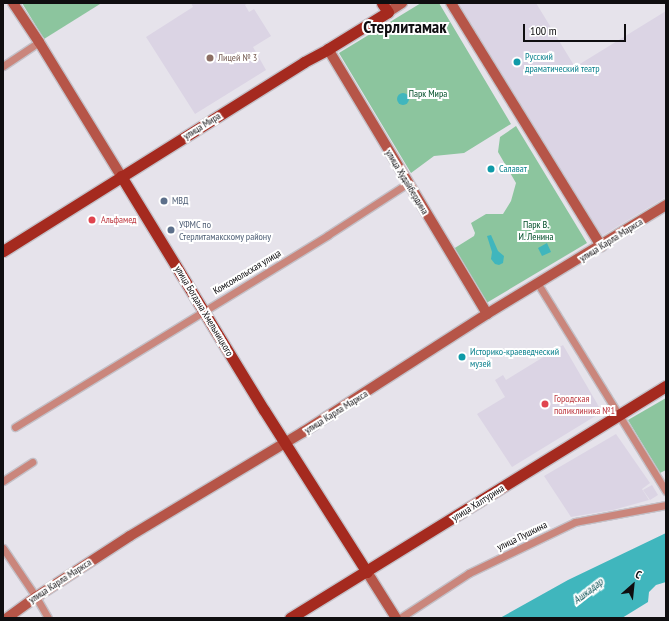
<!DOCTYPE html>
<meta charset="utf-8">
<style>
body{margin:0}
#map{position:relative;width:669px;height:621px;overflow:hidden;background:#e6e3eb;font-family:"PT Sans Narrow",sans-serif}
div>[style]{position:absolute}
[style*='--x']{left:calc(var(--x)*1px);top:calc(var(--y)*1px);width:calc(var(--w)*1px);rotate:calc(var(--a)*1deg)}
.built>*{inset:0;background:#dbd4e4}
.green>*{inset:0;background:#8cc59e}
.water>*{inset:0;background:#40b6bd}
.round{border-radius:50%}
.roads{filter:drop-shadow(1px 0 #c4c1c8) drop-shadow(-1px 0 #c4c1c8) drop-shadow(0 1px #c4c1c8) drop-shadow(0 -1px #c4c1c8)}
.street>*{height:7px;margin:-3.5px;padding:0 3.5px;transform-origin:3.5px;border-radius:3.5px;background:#ca867c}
.secondary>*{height:10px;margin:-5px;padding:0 5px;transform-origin:5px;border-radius:5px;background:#b65548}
.primary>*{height:11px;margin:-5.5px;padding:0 5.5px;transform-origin:5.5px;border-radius:5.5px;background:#a52a1f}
.dots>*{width:11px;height:11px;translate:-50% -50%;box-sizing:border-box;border:2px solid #fff;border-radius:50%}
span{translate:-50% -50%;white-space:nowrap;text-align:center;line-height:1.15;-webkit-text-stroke:4px #fff;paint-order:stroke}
.culture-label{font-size:10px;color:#0d838f}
.left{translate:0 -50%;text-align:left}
.education-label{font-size:10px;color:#785e54}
.park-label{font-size:10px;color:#004e28}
.street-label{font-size:10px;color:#0f0e10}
.service-label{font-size:10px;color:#4e5e75}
.health-label{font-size:10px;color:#be3a42}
.water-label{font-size:11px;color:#0f5357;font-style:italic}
.town-label{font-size:18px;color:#0f0e10;font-weight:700}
.frame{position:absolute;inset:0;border:4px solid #0f0e10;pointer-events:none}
.north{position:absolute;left:613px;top:565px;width:40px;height:40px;-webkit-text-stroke:3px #fff;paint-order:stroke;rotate:27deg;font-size:11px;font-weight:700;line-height:16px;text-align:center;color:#0f0e10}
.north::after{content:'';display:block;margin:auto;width:14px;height:18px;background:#0f0e10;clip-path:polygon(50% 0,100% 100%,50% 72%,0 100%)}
.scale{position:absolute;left:523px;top:24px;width:103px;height:18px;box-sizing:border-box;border:2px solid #0f0e10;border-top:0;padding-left:5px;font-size:12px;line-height:14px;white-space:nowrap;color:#0f0e10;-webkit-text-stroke:3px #fff;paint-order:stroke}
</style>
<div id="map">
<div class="built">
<i style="clip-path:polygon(191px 3px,248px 3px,245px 5px,249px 12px,254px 9px,271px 36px,253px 47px,266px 70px,195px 114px,146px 37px,193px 7px)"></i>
<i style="clip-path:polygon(458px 3px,536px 3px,575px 67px,666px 11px,666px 197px,600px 237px)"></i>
<i style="clip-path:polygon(563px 345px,602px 412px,512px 467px,477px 414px,505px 397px,495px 380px,503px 375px,506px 380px)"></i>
<i style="clip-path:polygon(616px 434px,650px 483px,642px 489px,649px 500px,613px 510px,571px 517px,544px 476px)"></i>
<i style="clip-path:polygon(652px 485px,658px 495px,650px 500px,643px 490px)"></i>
</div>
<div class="green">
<i style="clip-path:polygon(22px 3px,100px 3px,100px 4px,44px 39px)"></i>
<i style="clip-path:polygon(421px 3px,439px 3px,511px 124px,464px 153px,434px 156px,411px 173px,339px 53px)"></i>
<i style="clip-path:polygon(516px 126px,587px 243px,483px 305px,450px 251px,474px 236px,475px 233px,471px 223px,486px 214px,503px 214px,511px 201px,516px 183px,498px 152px,500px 137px)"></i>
<i style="clip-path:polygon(666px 398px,666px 470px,660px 473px,628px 420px)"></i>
</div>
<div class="water">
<i class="round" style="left:397px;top:93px;width:12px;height:12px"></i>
<i style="clip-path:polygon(491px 235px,498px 251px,504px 256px,503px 263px,499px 265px,495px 264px,491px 259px,492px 252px,487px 236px)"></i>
<i style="clip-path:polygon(547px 243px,551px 252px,542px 256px,538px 248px)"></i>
<i style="clip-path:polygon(666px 533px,666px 582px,656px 585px,649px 592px,648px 602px,622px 618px,500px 618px,568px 580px)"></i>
</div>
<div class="roads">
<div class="street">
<i style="--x:3;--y:66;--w:43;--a:-33.7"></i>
<i style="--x:538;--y:284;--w:243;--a:58.3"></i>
<i style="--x:15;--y:427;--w:367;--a:-31.5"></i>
<i style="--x:328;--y:235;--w:95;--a:-33"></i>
<i style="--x:3;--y:481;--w:35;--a:-33"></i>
<i style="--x:3;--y:548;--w:59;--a:56"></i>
<i style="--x:36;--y:597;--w:24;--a:60"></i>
<i style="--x:400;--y:618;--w:82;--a:-33.1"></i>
<i style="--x:469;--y:573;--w:118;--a:-25.7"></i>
<i style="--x:575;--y:522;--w:93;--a:-10.6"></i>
</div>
<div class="secondary">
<i style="--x:13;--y:3;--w:47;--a:56.3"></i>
<i style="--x:39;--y:42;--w:157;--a:58.5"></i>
<i style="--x:451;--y:3;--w:286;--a:58.3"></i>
<i style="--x:388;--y:12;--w:17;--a:-33"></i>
<i style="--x:328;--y:49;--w:309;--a:59"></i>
<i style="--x:367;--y:572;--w:54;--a:57.8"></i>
<i style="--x:7;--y:618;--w:36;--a:-36"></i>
<i style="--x:36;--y:597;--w:112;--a:-33"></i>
<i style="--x:130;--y:536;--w:202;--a:-31"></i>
<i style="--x:303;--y:432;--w:219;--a:-32.7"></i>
<i style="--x:487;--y:314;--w:210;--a:-31.3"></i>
</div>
<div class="primary">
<i style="--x:121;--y:176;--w:274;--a:58.6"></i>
<i style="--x:264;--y:410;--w:192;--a:57.6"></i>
<i style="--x:3;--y:251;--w:355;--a:-32.1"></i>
<i style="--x:304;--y:62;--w:27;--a:-28"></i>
<i style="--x:328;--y:49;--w:70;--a:-31.7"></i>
<i style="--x:388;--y:12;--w:11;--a:-124"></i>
<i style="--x:290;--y:618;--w:442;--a:-31.7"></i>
</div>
</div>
<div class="dots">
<i style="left:210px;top:58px;background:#8d6e63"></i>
<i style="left:517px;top:62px;background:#0f9aa8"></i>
<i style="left:491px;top:169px;background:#0f9aa8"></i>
<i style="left:164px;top:201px;background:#5c6f8a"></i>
<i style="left:92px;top:220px;background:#e0444e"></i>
<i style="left:171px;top:230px;background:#5c6f8a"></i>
<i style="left:462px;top:357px;background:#0f9aa8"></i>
<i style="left:545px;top:404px;background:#e0444e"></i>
</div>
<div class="culture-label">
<span class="left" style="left:525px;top:62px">Русский<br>драматический театр</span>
<span class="left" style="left:499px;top:169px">Салават</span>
<span class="left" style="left:470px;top:357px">Историко-краеведческий<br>музей</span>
</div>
<div class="education-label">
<span class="left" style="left:218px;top:58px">Лицей № 3</span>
</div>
<div class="park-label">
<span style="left:428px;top:94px">Парк Мира</span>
<span style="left:536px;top:230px">Парк В.<br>И. Ленина</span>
</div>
<div class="street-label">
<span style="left:202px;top:126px;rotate:-32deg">улица Мира</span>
<span style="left:407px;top:182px;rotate:59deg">улица Худайбердина</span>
<span style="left:611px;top:240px;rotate:-32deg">улица Карла Маркса</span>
<span style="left:247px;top:272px;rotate:-31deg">Комсомольская улица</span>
<span style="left:204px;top:311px;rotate:59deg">улица Богдана Хмельницкого</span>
<span style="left:336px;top:412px;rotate:-32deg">улица Карла Маркса</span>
<span style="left:478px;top:503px;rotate:-32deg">улица Халтурина</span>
<span style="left:522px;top:536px;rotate:-26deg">улица Пушкина</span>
<span style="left:60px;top:581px;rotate:-33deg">улица Карла Маркса</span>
</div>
<div class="service-label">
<span class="left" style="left:172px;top:201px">МВД</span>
<span class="left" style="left:179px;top:230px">УФМС по<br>Стерлитамакскому району</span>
</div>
<div class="health-label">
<span class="left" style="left:101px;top:220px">Альфамед</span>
<span class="left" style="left:554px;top:404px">Городская<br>поликлиника №1</span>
</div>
<div class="water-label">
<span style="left:588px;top:591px;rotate:-38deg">Ашкадар</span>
</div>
<div class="town-label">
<span style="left:405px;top:27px">Стерлитамак</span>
</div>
<div class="frame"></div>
<div class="north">С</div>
<div class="scale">100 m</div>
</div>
